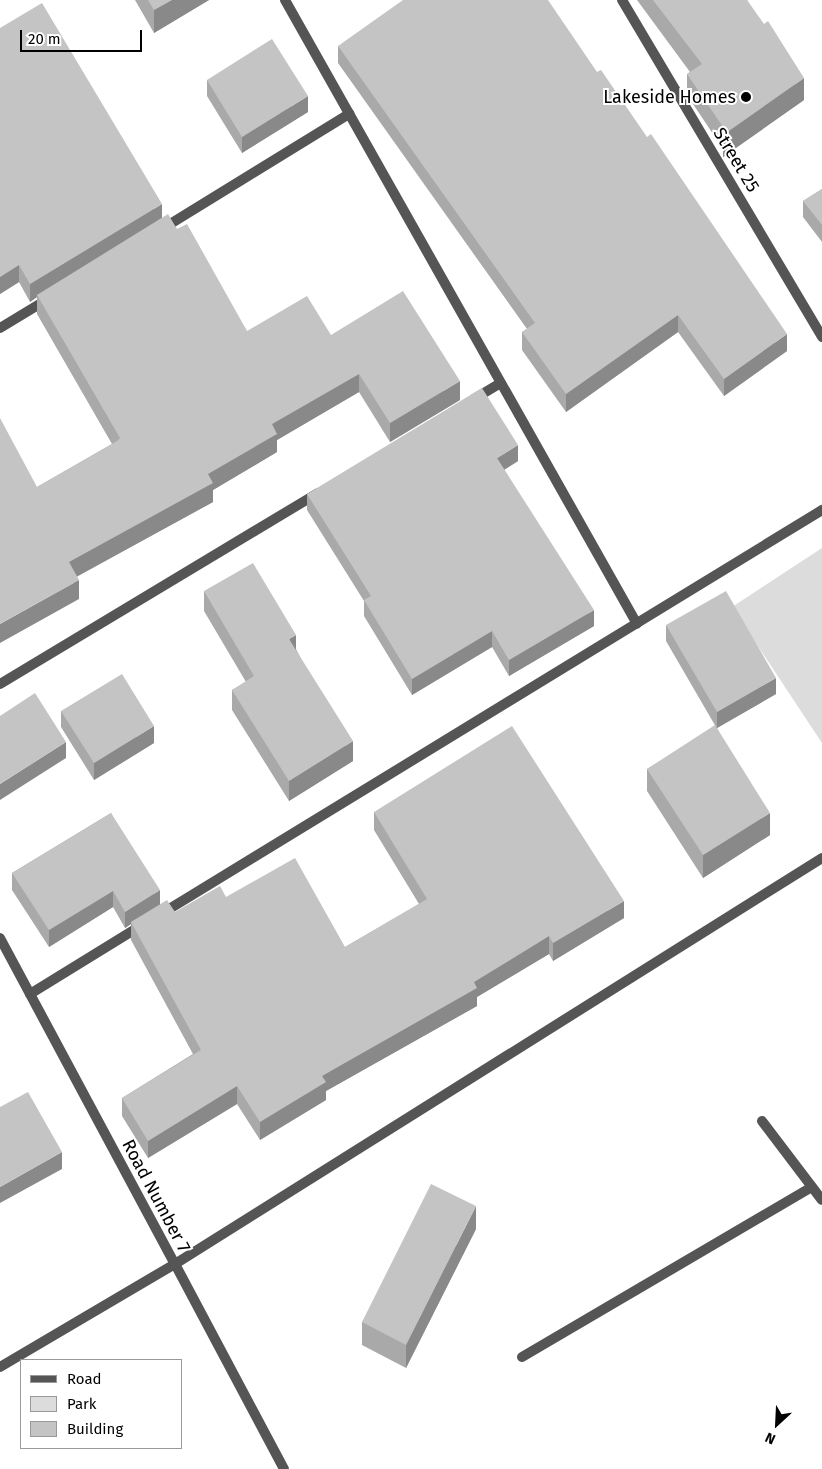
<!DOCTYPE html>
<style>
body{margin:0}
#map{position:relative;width:822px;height:1469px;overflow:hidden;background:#fff;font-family:"Fira Sans",sans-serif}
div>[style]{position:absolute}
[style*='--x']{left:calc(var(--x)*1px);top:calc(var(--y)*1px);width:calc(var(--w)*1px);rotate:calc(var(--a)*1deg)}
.green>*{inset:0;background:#dcdcdc}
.service>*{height:10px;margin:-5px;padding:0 5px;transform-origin:5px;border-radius:5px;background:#555}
.minor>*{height:10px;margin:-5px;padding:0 5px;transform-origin:5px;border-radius:5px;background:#555}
.wall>*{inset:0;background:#a9a9a9}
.shaded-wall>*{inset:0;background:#898989}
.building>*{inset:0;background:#c4c4c4}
.dots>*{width:14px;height:14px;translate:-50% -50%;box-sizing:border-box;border:2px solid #fff;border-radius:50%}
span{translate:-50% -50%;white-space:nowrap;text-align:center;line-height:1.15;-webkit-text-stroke:4px #fff;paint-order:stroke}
.poi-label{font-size:18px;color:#000}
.right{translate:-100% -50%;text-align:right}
.street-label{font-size:18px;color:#000}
.legend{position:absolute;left:20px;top:1359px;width:162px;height:90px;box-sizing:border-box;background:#fff;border:1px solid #999;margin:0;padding:6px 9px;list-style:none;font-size:15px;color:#000}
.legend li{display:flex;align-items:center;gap:10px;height:25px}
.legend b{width:25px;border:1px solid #999}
.north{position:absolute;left:752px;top:1399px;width:50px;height:50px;-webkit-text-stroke:4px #fff;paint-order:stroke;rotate:205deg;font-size:14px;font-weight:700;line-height:20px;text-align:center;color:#000}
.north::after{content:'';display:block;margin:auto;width:18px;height:22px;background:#000;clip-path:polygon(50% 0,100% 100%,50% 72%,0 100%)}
.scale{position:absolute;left:20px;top:30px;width:122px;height:22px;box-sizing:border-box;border:2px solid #000;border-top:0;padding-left:6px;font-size:15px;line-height:18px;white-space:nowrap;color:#000;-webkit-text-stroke:4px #fff;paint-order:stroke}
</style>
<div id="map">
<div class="green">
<i style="clip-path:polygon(822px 548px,822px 743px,732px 607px)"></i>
</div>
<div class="service">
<i style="--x:762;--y:1121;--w:99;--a:52.8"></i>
<i style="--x:175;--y:1264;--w:232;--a:62"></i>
<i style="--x:522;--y:1357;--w:336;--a:-30.4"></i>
</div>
<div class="minor">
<i style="--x:285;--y:0;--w:716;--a:60.57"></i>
<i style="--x:622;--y:0;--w:392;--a:59.3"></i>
<i style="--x:162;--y:229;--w:220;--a:-31.6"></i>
<i style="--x:0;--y:328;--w:56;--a:-31.1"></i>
<i style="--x:474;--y:399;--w:31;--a:-31"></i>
<i style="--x:0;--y:684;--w:371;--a:-31"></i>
<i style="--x:161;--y:914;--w:775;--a:-31.43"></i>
<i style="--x:0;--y:938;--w:370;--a:61.8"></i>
<i style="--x:30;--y:994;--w:132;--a:-31.6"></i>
<i style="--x:0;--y:1367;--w:203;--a:-30.5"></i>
<i style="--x:175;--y:1264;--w:764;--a:-32.11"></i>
</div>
<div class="wall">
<i style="clip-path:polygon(135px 0,209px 0,154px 33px)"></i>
<i style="clip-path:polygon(637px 0,747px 0,804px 100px,723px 157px,723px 149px,687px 95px,687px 74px,690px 72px)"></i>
<i style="clip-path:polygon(0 28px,162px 218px,177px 229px,247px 331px,331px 335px,460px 400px,390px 442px,359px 392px,277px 440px,277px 452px,213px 490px,213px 502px,77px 576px,79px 599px,37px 487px,112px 444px,37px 314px,37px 297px,30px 302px,19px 282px,0 294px)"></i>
<i style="clip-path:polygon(338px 46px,787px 351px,724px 396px,678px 332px,566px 412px,522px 350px,522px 332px,527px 329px,338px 63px)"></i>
<i style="clip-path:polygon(207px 80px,308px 112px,242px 153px,207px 96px)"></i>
<i style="clip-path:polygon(822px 189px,822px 242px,803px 217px,803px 201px)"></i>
<i style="clip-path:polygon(518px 461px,504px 470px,594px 626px,509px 676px,492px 647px,412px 695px,364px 616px,364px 601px,307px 510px,307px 494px)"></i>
<i style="clip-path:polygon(204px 591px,296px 649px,353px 761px,289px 801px,232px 710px,232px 690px,246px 682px,204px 611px)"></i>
<i style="clip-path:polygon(666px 625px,776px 694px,717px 728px,770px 835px,703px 878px,647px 791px,647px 769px,716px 727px,666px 641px)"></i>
<i style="clip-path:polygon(61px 711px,154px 743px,94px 780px,61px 727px)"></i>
<i style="clip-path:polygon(374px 812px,624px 918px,553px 961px,549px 954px,477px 997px,477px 1006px,326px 1091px,326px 1100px,260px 1140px,237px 1104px,148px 1158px,122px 1116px,122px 1098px,193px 1054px,131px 940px,131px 924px,125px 928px,113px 907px,49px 947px,12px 890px,12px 873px,111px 813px,160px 905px,175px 912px,226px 897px,345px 947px,419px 904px,374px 830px)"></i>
<i style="clip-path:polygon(476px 1229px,406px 1368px,362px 1345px,362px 1322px)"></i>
</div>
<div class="shaded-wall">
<i style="clip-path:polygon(172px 0,209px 0,154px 33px,154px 10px)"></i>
<i style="clip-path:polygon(804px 78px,804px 100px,723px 157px,723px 135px)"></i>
<i style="clip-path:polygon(308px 96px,308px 112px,242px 153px,242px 137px)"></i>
<i style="clip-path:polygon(162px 204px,162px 221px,37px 295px,37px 297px,30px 302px,30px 284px)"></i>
<i style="clip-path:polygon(19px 265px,19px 282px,0 294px,0 277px)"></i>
<i style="clip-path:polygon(678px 315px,678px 332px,566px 412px,566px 394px)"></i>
<i style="clip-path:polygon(787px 334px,787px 351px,724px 396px,724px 379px)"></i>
<i style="clip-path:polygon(359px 374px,359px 392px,277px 440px,277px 452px,213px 490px,213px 502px,69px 581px,69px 562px,208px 474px,272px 424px)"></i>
<i style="clip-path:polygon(460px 381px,460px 400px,390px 442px,390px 423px)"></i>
<i style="clip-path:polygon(518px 445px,518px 461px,497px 474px,497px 458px)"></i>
<i style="clip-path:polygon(79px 580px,79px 599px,0 643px,0 624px)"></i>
<i style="clip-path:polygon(594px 610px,594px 626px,509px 676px,509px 660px)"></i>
<i style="clip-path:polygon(492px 631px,492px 647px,412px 695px,412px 679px)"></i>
<i style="clip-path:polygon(296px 635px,296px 655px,289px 639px)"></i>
<i style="clip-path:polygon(776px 678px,776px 694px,717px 728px,717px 712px)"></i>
<i style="clip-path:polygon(154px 726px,154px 743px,94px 780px,94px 763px)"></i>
<i style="clip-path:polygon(353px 741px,353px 761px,289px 801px,289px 781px)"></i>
<i style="clip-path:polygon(66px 742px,66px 758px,0 800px,0 784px)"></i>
<i style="clip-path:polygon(770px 813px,770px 835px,703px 878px,703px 855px)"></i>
<i style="clip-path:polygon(160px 890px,160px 906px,131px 922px,131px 924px,125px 928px,125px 912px)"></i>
<i style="clip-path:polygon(113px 891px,113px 907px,49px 947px,49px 930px)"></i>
<i style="clip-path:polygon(624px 901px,624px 918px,553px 961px,553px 943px)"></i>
<i style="clip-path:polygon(549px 936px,549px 954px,477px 997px,477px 1006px,326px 1091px,326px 1100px,260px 1140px,260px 1122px,322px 1076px,474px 982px)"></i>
<i style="clip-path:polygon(237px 1086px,237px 1104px,148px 1158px,148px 1141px)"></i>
<i style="clip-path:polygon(62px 1152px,62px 1169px,0 1203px,0 1187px)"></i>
<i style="clip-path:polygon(476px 1206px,476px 1229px,406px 1368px,406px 1345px)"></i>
</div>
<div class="building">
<i style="clip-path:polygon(148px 0,172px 0,154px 10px)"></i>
<i style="clip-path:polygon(403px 0,548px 0,597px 72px,601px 70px,647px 137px,651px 134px,787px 334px,724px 379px,678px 315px,566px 394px,522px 332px,535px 323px,338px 46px)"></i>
<i style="clip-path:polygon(653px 0,747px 0,764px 24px,768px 21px,804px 78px,723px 135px,723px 127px,687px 74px,702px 64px)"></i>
<i style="clip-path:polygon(42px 3px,162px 204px,30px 284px,19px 265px,0 277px,0 28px)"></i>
<i style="clip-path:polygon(272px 39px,308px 96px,242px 137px,207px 80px)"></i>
<i style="clip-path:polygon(822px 189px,822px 225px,803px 201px)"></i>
<i style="clip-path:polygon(168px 214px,177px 229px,187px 224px,247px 331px,307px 296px,331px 335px,403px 291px,460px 381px,390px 423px,359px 374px,272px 424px,277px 434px,208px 474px,213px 483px,69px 562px,79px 580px,0 624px,0 418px,37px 487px,117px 441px,120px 438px,37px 295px)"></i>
<i style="clip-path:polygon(482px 388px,518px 445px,497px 458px,594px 610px,509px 660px,492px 631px,412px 679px,364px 600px,371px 596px,307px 494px)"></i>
<i style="clip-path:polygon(253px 563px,296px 635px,289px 639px,353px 741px,289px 781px,232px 690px,254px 676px,204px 591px)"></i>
<i style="clip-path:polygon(726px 591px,776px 678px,717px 712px,666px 625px)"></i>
<i style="clip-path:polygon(122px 674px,154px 726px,94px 763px,61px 711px)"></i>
<i style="clip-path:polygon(35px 693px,66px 742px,0 784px,0 716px)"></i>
<i style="clip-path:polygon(715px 725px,770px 813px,703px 855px,647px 769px)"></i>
<i style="clip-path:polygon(512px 726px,624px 901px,553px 943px,549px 936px,474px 982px,477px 988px,322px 1076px,326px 1082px,260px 1122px,237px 1086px,148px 1141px,122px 1098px,201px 1050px,131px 922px,167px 900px,175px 912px,220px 886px,226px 897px,295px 858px,345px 947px,427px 899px,374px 812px)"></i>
<i style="clip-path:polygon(111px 813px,160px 890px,125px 912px,113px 891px,49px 930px,12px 873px)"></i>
<i style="clip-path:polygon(28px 1092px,62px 1152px,0 1187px,0 1107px)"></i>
<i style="clip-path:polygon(431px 1184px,476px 1206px,406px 1345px,362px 1322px)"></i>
</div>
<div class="dots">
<i style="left:746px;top:97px;background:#000"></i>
</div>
<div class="poi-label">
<span class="right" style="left:736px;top:97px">Lakeside Homes</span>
</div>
<div class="street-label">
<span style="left:736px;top:160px;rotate:59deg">Street 25</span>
<span style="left:156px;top:1196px;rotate:62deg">Road Number 7</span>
</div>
<ul class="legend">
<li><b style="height:6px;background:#555"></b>Road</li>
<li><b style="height:14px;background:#dcdcdc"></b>Park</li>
<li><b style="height:14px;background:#c4c4c4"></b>Building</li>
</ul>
<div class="north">N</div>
<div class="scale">20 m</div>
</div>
